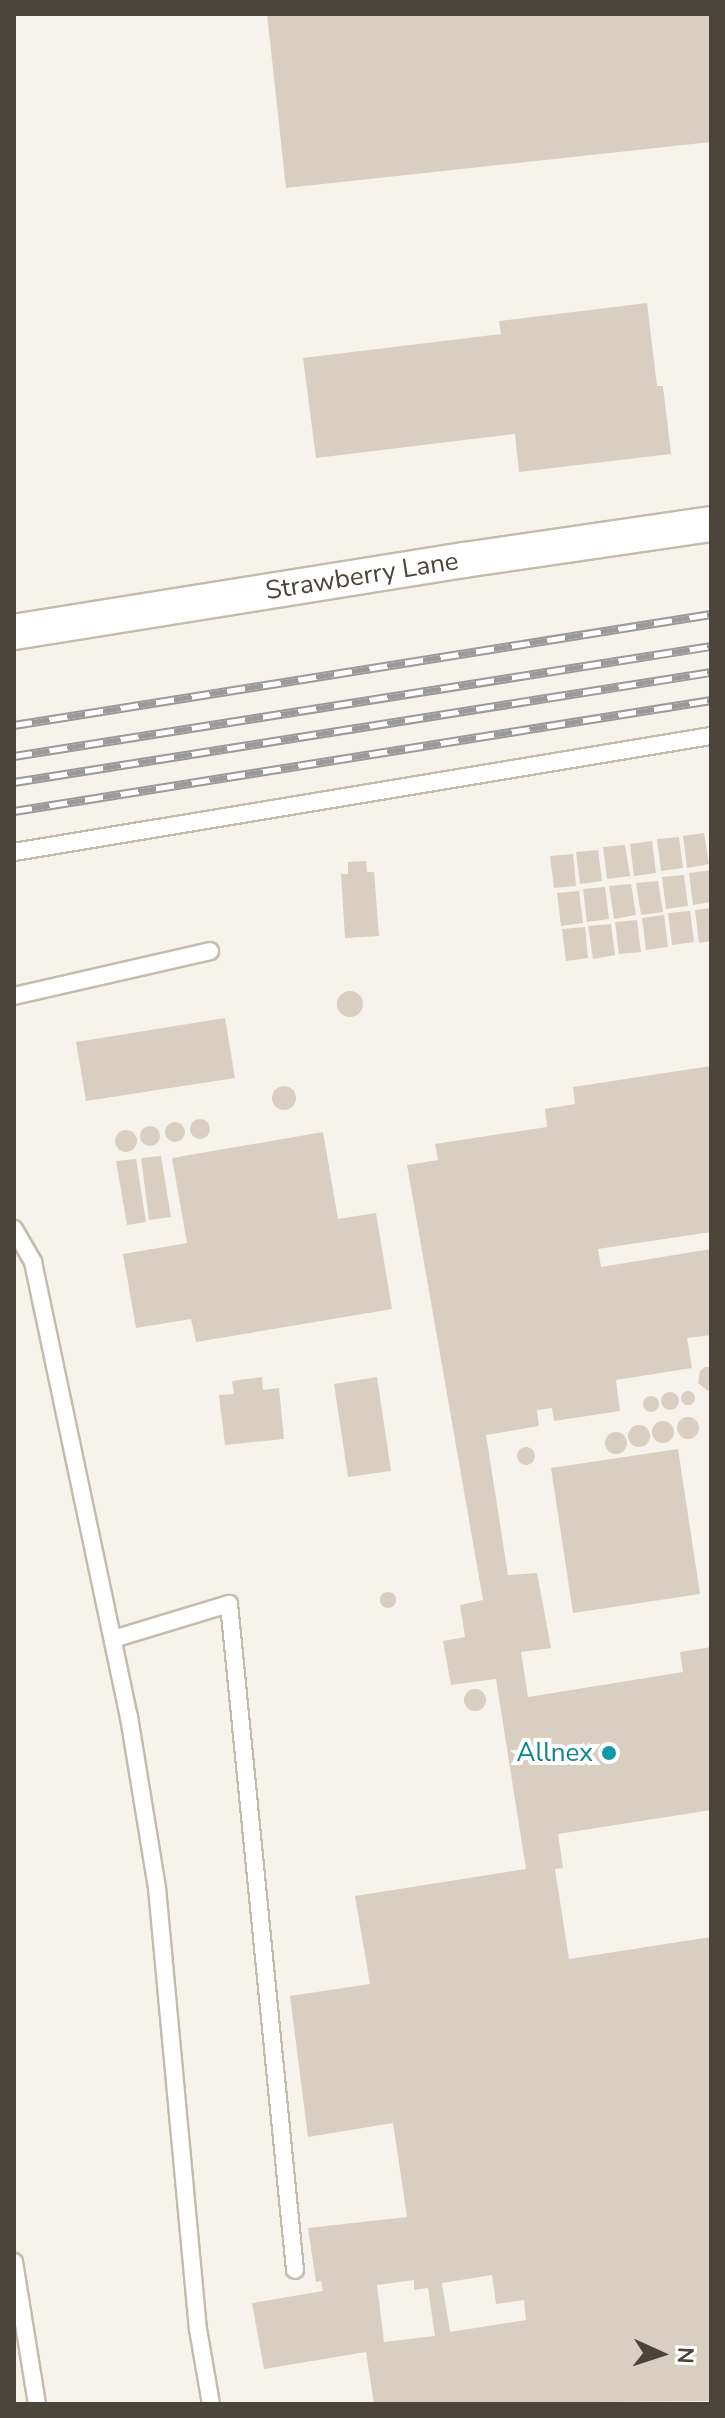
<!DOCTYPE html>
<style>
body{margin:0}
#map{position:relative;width:725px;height:2418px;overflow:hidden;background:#f6f3ec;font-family:"Nunito Sans",sans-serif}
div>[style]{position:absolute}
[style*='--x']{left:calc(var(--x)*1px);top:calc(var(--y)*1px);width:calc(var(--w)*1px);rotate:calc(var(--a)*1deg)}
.building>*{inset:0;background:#d8cfc1}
.round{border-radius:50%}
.roads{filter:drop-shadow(2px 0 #c2bbae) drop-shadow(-2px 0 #c2bbae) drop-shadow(0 2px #c2bbae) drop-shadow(0 -2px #c2bbae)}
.lane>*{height:16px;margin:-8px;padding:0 8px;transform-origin:8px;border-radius:8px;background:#fff}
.street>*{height:34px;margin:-17px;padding:0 17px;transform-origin:17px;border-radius:17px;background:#fff}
.rail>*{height:9px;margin-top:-4.5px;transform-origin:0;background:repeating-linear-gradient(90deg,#fff 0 18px,#9a9a9a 0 36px);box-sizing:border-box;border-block:2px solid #9a9a9a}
.dots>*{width:22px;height:22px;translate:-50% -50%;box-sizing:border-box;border:4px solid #fff;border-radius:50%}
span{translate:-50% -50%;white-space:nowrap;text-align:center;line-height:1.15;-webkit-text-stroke:8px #fff;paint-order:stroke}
.street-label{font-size:26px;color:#4b4439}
.culture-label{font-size:26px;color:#0d838f}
.right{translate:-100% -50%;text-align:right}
.frame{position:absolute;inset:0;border:16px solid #4b4439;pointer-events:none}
.north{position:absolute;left:621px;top:2314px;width:80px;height:80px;-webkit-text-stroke:6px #fff;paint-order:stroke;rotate:93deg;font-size:22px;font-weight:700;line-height:32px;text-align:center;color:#4b4439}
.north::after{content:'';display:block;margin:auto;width:28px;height:36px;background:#4b4439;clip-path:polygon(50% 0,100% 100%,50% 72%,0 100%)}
</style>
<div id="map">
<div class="building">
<i style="clip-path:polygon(267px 14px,711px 14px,711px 142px,286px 188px)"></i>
<i style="clip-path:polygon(647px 303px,657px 386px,663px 386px,671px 454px,519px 472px,515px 434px,316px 458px,303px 358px,501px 334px,499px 321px)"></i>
<i style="clip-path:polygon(704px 833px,709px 864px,687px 868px,683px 836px)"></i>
<i style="clip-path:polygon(679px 837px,683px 868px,661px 871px,657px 839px)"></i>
<i style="clip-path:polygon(652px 841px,656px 873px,634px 876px,630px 844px)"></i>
<i style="clip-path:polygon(625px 845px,630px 876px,607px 879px,603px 847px)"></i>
<i style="clip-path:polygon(598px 850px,602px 881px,580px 884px,576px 852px)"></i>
<i style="clip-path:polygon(573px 854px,576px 886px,554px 888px,550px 856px)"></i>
<i style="clip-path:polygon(366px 861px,367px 872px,374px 872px,379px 936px,345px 938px,341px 874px,348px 874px,348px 862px)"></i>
<i style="clip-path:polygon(711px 870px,711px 902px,693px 905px,689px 873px)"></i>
<i style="clip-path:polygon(684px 875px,688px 906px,666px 909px,662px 877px)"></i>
<i style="clip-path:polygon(658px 881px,663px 912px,641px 915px,636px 883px)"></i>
<i style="clip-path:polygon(631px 884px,636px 915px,614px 919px,609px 886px)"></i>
<i style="clip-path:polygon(605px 887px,609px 919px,587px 922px,583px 889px)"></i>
<i style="clip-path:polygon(579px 891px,583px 923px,561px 926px,557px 893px)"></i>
<i style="clip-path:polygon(711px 908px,711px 941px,699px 943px,695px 910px)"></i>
<i style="clip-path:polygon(690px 911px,694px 942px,672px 945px,668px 913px)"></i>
<i style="clip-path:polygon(664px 915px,668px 947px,646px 950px,642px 918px)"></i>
<i style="clip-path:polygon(637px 920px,641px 952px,619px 954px,615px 922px)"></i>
<i style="clip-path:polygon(611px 924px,615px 955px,593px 959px,588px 926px)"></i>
<i style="clip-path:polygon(585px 927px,588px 958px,566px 961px,562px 929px)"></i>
<i class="round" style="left:337px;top:991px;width:26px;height:26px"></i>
<i style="clip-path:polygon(225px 1018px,235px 1078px,86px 1101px,76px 1042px)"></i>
<i style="clip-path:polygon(evenodd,711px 1066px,711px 1232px,598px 1249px,601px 1267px,711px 1249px,711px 1335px,687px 1338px,692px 1368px,616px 1380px,620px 1411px,554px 1421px,552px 1408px,537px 1410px,539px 1426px,486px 1435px,508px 1575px,537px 1573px,551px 1648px,521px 1652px,528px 1697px,683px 1672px,680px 1652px,711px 1647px,711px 1810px,558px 1834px,563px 1868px,555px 1869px,569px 1959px,711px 1937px,711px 2401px,374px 2404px,366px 2352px,264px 2369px,252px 2303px,323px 2291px,321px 2281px,316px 2282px,308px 2228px,407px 2217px,393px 2123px,308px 2137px,290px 1996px,370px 1984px,355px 1896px,526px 1869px,496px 1679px,451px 1685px,443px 1641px,465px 1637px,460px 1605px,483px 1600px,407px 1165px,438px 1160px,435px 1144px,547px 1127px,545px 1109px,575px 1104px,573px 1087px,711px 1066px,492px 2275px,496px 2304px,524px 2300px,526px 2320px,450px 2332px,442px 2283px,492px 2275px,711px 1066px,414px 2280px,414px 2290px,428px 2288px,435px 2336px,384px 2342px,377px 2285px,414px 2280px)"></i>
<i class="round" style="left:272px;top:1086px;width:24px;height:24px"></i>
<i class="round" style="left:190px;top:1119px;width:20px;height:20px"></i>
<i class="round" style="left:165px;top:1122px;width:20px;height:20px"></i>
<i class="round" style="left:140px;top:1126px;width:20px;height:20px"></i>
<i class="round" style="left:115px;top:1130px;width:22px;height:22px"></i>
<i style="clip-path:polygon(323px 1132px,338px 1219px,376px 1213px,392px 1309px,196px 1342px,191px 1319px,136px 1328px,123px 1254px,187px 1243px,172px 1158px)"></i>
<i style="clip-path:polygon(161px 1156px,171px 1217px,149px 1220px,141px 1158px)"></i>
<i style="clip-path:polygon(136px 1159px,146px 1222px,127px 1225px,116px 1161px)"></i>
<i style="clip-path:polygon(705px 1367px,711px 1367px,711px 1390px,708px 1391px,698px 1383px,700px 1371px)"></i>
<i style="clip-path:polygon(262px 1377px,263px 1390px,279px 1388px,284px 1439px,225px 1445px,219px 1395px,234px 1394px,232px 1381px)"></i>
<i style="clip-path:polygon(377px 1377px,391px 1471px,348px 1477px,334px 1384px)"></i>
<i class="round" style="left:681px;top:1391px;width:14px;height:14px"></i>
<i class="round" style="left:661px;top:1392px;width:18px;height:18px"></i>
<i class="round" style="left:643px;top:1396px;width:16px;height:16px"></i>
<i class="round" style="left:677px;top:1417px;width:22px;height:22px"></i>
<i class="round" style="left:652px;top:1421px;width:22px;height:22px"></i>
<i class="round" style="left:628px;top:1425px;width:22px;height:22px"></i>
<i class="round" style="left:605px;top:1432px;width:22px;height:22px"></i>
<i class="round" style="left:517px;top:1447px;width:18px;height:18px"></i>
<i style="clip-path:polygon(678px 1449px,700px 1594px,573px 1613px,551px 1468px)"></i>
<i class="round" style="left:380px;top:1592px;width:16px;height:16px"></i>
<i class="round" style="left:464px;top:1689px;width:22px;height:22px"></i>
</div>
<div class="roads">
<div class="lane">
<i style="--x:14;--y:852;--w:707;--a:-9.45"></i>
<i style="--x:14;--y:996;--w:201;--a:-12.9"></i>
<i style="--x:14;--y:1229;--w:38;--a:60"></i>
<i style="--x:33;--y:1262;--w:465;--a:78.1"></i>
<i style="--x:129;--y:1717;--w:173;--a:80.7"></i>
<i style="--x:157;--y:1888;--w:443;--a:84.7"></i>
<i style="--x:198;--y:2329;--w:76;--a:80.2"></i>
<i style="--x:113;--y:1639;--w:121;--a:-16.8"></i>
<i style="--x:229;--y:1604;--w:669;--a:84.34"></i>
<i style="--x:14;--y:2262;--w:144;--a:80.8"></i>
</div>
<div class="street">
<i style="--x:14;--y:632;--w:456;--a:-9.1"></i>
<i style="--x:464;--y:560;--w:250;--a:-8.3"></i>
</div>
</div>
<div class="rail">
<i style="--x:14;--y:725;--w:706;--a:-9.05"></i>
<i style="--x:14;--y:756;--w:706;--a:-8.97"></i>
<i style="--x:14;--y:782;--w:706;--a:-8.97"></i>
<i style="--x:14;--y:811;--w:706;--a:-9.05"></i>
</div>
<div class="dots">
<i style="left:609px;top:1753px;background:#0f9aa8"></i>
</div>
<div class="street-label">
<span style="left:362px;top:576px;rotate:-9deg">Strawberry Lane</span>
</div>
<div class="culture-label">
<span class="right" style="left:593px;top:1753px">Allnex</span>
</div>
<div class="frame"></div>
<div class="north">N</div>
</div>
